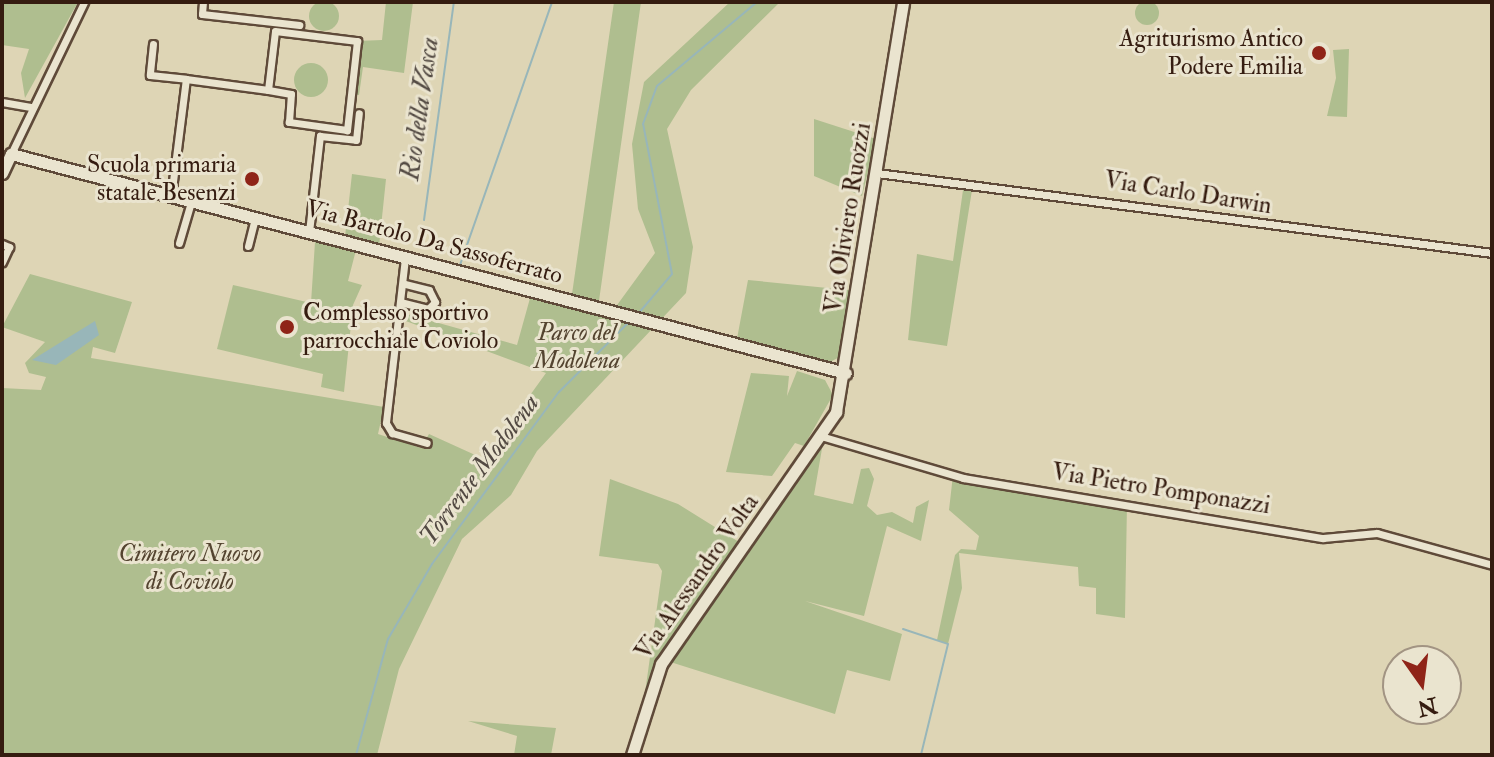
<!DOCTYPE html>
<style>
body{margin:0}
#map{position:relative;width:1494px;height:757px;overflow:hidden;background:#ded5b5;font-family:"IM FELL Double Pica",serif}
div>[style]{position:absolute}
[style*='--x']{left:calc(var(--x)*1px);top:calc(var(--y)*1px);width:calc(var(--w)*1px);rotate:calc(var(--a)*1deg)}
.green>*{inset:0;background:#afbe8f}
.round{border-radius:50%}
.water>*{inset:0;background:#98b6b9}
.stream>*{height:2px;margin:-1px;padding:0 1px;transform-origin:1px;border-radius:1px;background:#98b6b9}
.roads{filter:drop-shadow(2px 0 #5f4a39) drop-shadow(-2px 0 #5f4a39) drop-shadow(0 2px #5f4a39) drop-shadow(0 -2px #5f4a39)}
.street>*{height:7px;margin:-3.5px;padding:0 3.5px;transform-origin:3.5px;border-radius:3.5px;background:#eae4cf}
.secondary>*{height:11px;margin:-5.5px;padding:0 5.5px;transform-origin:5.5px;border-radius:5.5px;background:#eae4cf}
.dots>*{width:22px;height:22px;translate:-50% -50%;box-sizing:border-box;border:4px solid #eae4cf;border-radius:50%}
span{translate:-50% -50%;white-space:nowrap;text-align:center;line-height:1.15;-webkit-text-stroke:6px #eae4cf;paint-order:stroke}
.poi-label{font-size:24px;color:#351c10}
.right{translate:-100% -50%;text-align:right}
.left{translate:0 -50%;text-align:left}
.street-label{font-size:24px;color:#351c10}
.park-label{font-size:24px;color:#544430;font-style:italic}
.water-label{font-size:26px;color:#534a43;font-style:italic}
.frame{position:absolute;inset:0;border:4px solid #351c10;pointer-events:none}
.north{position:absolute;left:1382px;top:645px;width:80px;height:80px;box-sizing:border-box;background:#eae4cf;border:2px solid #a29483;border-radius:50%;rotate:166deg;font-size:22px;font-weight:700;line-height:32px;text-align:center;color:#351c10}
.north::after{content:'';display:block;margin:auto;width:28px;height:36px;background:#8f2418;clip-path:polygon(50% 0,100% 100%,50% 72%,0 100%)}
</style>
<div id="map">
<div class="green">
<i class="round" style="left:1135px;top:1px;width:24px;height:24px"></i>
<i class="round" style="left:309px;top:1px;width:30px;height:30px"></i>
<i style="clip-path:polygon(2px 2px,78px 2px,25px 98px,21px 73px,29px 49px,2px 45px)"></i>
<i style="clip-path:polygon(386px 2px,413px 2px,404px 73px,363px 67px,359px 95px,351px 94px,357px 41px,382px 40px)"></i>
<i style="clip-path:polygon(614px 2px,641px 2px,598px 308px,612px 312px,655px 253px,638px 209px,632px 144px,644px 82px,730px 2px,780px 2px,691px 90px,667px 129px,693px 247px,686px 293px,537px 451px,511px 495px,462px 539px,399px 669px,377px 755px,2px 755px,2px 388px,41px 390px,46px 377px,29px 373px,25px 363px,45px 342px,2px 327px,30px 274px,132px 302px,115px 353px,93px 347px,91px 358px,384px 407px,378px 434px,421px 448px,429px 434px,484px 459px,546px 373px,395px 317px,396px 311px,517px 345px,532px 291px,571px 301px)"></i>
<i style="clip-path:polygon(1349px 49px,1347px 117px,1327px 116px,1336px 78px,1333px 50px)"></i>
<i class="round" style="left:294px;top:63px;width:34px;height:34px"></i>
<i style="clip-path:polygon(814px 119px,876px 139px,862px 196px,814px 176px)"></i>
<i style="clip-path:polygon(352px 174px,386px 179px,379px 246px,345px 237px)"></i>
<i style="clip-path:polygon(964px 183px,973px 184px,947px 346px,908px 340px,917px 254px,953px 261px)"></i>
<i style="clip-path:polygon(315px 242px,356px 250px,348px 281px,362px 285px,353px 305px,344px 392px,321px 387px,323px 374px,217px 349px,233px 285px,311px 303px)"></i>
<i style="clip-path:polygon(748px 280px,858px 291px,843px 355px,821px 367px,736px 344px)"></i>
<i style="clip-path:polygon(797px 371px,825px 380px,833px 395px,804px 446px,795px 443px,772px 476px,726px 472px,751px 373px,789px 376px,787px 396px)"></i>
<i style="clip-path:polygon(824px 437px,814px 495px,853px 504px,861px 469px,869px 468px,874px 479px,867px 506px,877px 515px,892px 512px,913px 523px,916px 507px,929px 500px,921px 541px,887px 526px,864px 616px,805px 601px,902px 634px,890px 681px,847px 670px,835px 714px,664px 660px,644px 700px,662px 571px,658px 564px,599px 556px,610px 479px,678px 504px,739px 542px,702px 593px,705px 601px,730px 576px)"></i>
<i style="clip-path:polygon(953px 475px,1127px 504px,1125px 618px,1096px 614px,1096px 588px,1079px 586px,1078px 567px,959px 553px,962px 588px,948px 644px,937px 640px,955px 555px,961px 549px,976px 550px,979px 536px,949px 510px)"></i>
<i style="clip-path:polygon(468px 721px,556px 728px,551px 755px,514px 755px,517px 736px)"></i>
</div>
<div class="water">
<i style="clip-path:polygon(95px 321px,99px 335px,56px 365px,32px 360px)"></i>
</div>
<div class="stream">
<i style="--x:424;--y:220;--w:220;--a:-82.2"></i>
<i style="--x:460;--y:265;--w:279;--a:-70.7"></i>
<i style="--x:638;--y:314;--w:52;--a:-49.6"></i>
<i style="--x:672;--y:274;--w:153;--a:-100.9"></i>
<i style="--x:643;--y:124;--w:40;--a:-69.8"></i>
<i style="--x:657;--y:86;--w:131;--a:-40"></i>
<i style="--x:903;--y:629;--w:47;--a:18.4"></i>
<i style="--x:948;--y:644;--w:114;--a:103.7"></i>
<i style="--x:356;--y:755;--w:120;--a:-74.6"></i>
<i style="--x:388;--y:639;--w:87;--a:-59.6"></i>
<i style="--x:432;--y:564;--w:214;--a:-53.6"></i>
<i style="--x:559;--y:392;--w:100;--a:-45"></i>
</div>
<div class="roads">
<div class="street">
<i style="--x:203;--y:2;--w:12;--a:95"></i>
<i style="--x:202;--y:14;--w:98;--a:6.5"></i>
<i style="--x:153;--y:44;--w:31;--a:96"></i>
<i style="--x:150;--y:75;--w:36;--a:6"></i>
<i style="--x:2;--y:102;--w:29;--a:10"></i>
<i style="--x:11;--y:154;--w:169;--a:-64.3"></i>
<i style="--x:877;--y:173;--w:620;--a:7.41"></i>
<i style="--x:171;--y:197;--w:119;--a:-82.8"></i>
<i style="--x:186;--y:79;--w:83;--a:7.6"></i>
<i style="--x:268;--y:90;--w:59;--a:-83.2"></i>
<i style="--x:275;--y:31;--w:83;--a:7"></i>
<i style="--x:357;--y:41;--w:90;--a:96.4"></i>
<i style="--x:347;--y:130;--w:59;--a:-172.1"></i>
<i style="--x:289;--y:122;--w:28;--a:-86"></i>
<i style="--x:291;--y:94;--w:23;--a:-170"></i>
<i style="--x:309;--y:232;--w:97;--a:-83.5"></i>
<i style="--x:320;--y:136;--w:36;--a:6"></i>
<i style="--x:356;--y:140;--w:27;--a:-84"></i>
<i style="--x:179;--y:243;--w:43;--a:-73.7"></i>
<i style="--x:2;--y:244;--w:8;--a:23"></i>
<i style="--x:9;--y:247;--w:17;--a:115"></i>
<i style="--x:248;--y:246;--w:29;--a:-76"></i>
<i style="--x:405;--y:258;--w:166;--a:96.6"></i>
<i style="--x:386;--y:423;--w:12;--a:59"></i>
<i style="--x:392;--y:433;--w:36;--a:16"></i>
<i style="--x:400;--y:302;--w:29;--a:14"></i>
<i style="--x:428;--y:309;--w:10;--a:-45"></i>
<i style="--x:435;--y:302;--w:13;--a:-117"></i>
<i style="--x:429;--y:290;--w:25;--a:-166"></i>
<i style="--x:824;--y:437;--w:145;--a:16.4"></i>
<i style="--x:963;--y:478;--w:365;--a:9.5"></i>
<i style="--x:1323;--y:538;--w:54;--a:-5.3"></i>
<i style="--x:1377;--y:533;--w:119;--a:15.5"></i>
</div>
<div class="secondary">
<i style="--x:2;--y:173;--w:21;--a:-65"></i>
<i style="--x:11;--y:154;--w:863;--a:14.7"></i>
<i style="--x:632;--y:755;--w:96;--a:-72.3"></i>
<i style="--x:661;--y:664;--w:307;--a:-55.2"></i>
<i style="--x:836;--y:412;--w:415;--a:-80.7"></i>
</div>
</div>
<div class="dots">
<i style="left:1319px;top:53px;background:#8f2418"></i>
<i style="left:252px;top:179px;background:#8f2418"></i>
<i style="left:287px;top:327px;background:#8f2418"></i>
</div>
<div class="poi-label">
<span class="right" style="left:1303px;top:53px">Agriturismo Antico<br>Podere Emilia</span>
<span class="right" style="left:236px;top:179px">Scuola primaria<br>statale Besenzi</span>
<span class="left" style="left:303px;top:327px">Complesso sportivo<br>parrocchiale Coviolo</span>
</div>
<div class="street-label">
<span style="left:1188px;top:193px;rotate:9deg">Via Carlo Darwin</span>
<span style="left:848px;top:218px;rotate:-81deg">Via Oliviero Ruozzi</span>
<span style="left:434px;top:242px;rotate:15deg">Via Bartolo Da Sassoferrato</span>
<span style="left:1161px;top:489px;rotate:9deg">Via Pietro Pomponazzi</span>
<span style="left:697px;top:577px;rotate:-55deg">Via Alessandro Volta</span>
</div>
<div class="park-label">
<span style="left:577px;top:347px">Parco del<br>Modolena</span>
<span style="left:190px;top:568px">Cimitero Nuovo<br>di Coviolo</span>
</div>
<div class="water-label">
<span style="left:421px;top:109px;rotate:-82deg">Rio della Vasca</span>
<span style="left:480px;top:470px;rotate:-53deg">Torrente Modolena</span>
</div>
<div class="frame"></div>
<div class="north">N</div>
</div>
